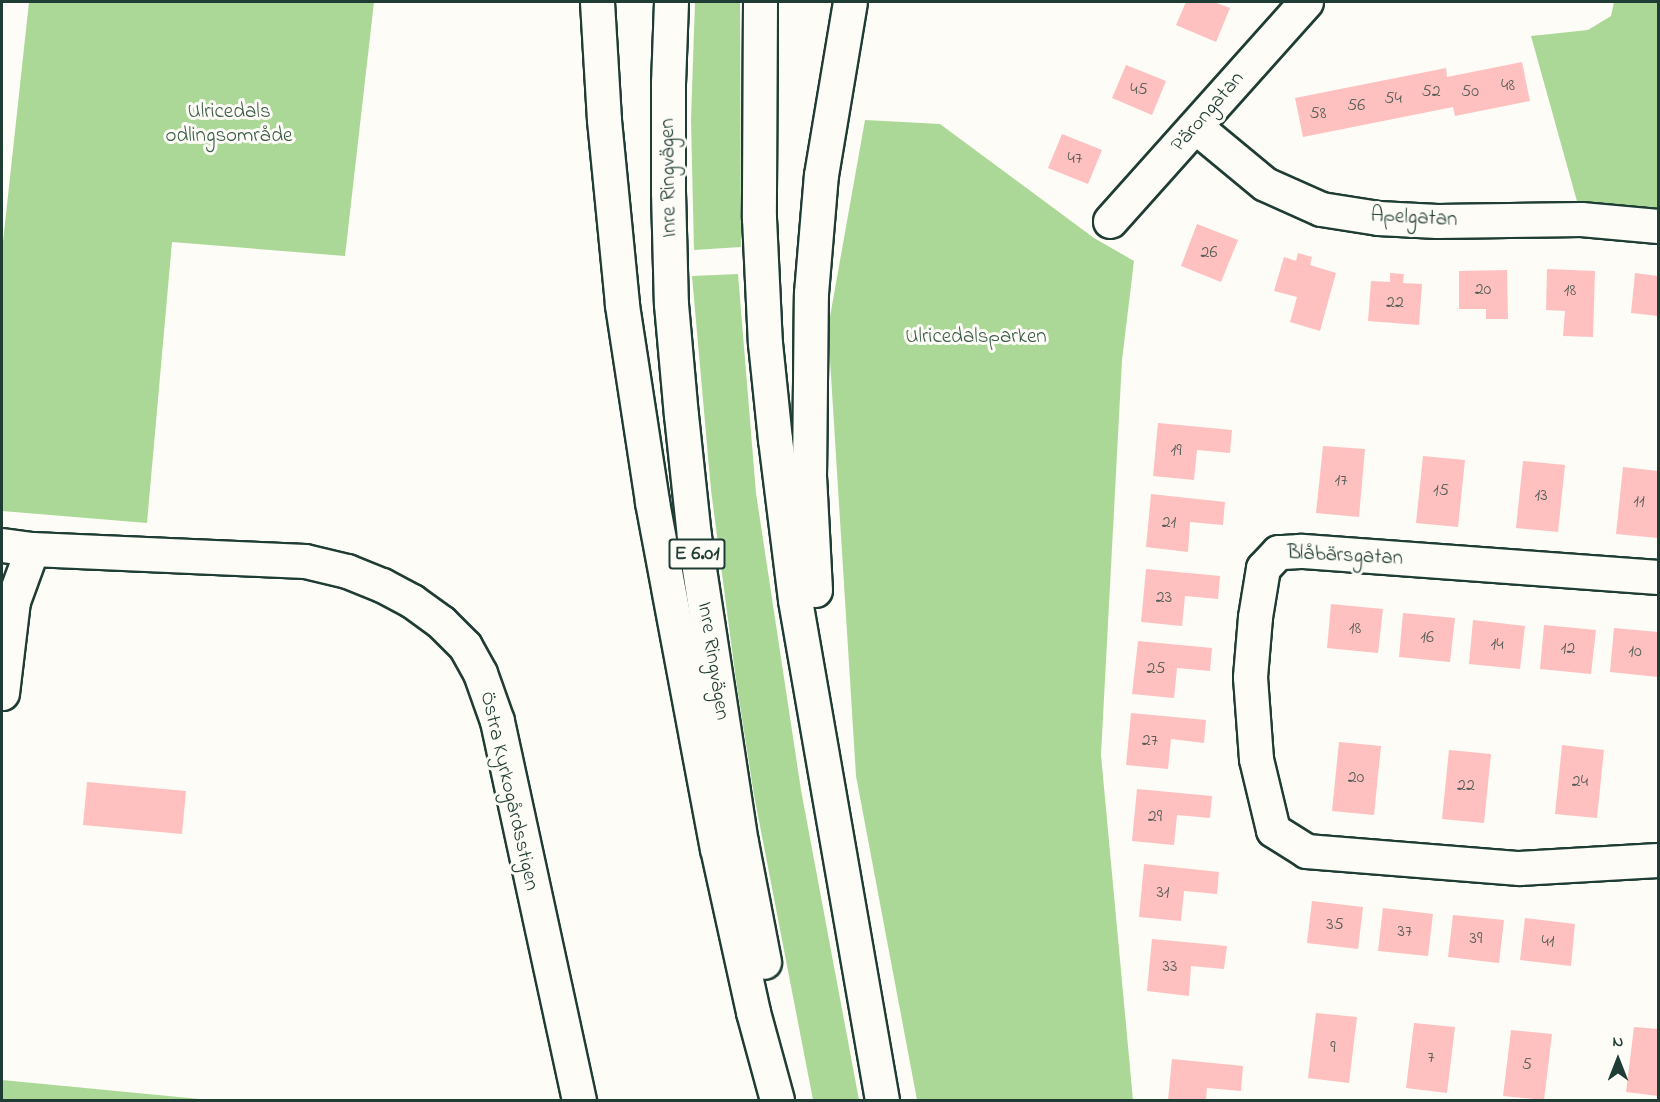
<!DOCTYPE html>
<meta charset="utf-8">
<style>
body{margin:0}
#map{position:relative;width:1660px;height:1102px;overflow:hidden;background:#fdfcf7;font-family:"Indie Flower",sans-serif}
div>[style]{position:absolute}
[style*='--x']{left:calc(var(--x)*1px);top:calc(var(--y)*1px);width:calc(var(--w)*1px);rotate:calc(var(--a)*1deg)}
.green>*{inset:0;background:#acd897}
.building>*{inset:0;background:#fec1c0}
.roads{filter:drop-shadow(2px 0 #1f3d34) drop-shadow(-2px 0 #1f3d34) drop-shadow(0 2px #1f3d34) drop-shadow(0 -2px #1f3d34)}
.minor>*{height:33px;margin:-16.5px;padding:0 16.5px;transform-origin:16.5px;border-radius:16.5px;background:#fdfcf7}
.highway>*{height:33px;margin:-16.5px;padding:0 16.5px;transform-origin:16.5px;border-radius:16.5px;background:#fdfcf7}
span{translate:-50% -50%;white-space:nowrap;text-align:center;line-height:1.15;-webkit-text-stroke:6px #fdfcf7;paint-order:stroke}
.number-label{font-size:18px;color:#575e57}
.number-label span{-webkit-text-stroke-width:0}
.shield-label span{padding:2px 4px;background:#fdfcf7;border:2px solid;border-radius:4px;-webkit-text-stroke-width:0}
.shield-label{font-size:20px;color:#1f3d34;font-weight:700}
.park-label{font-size:21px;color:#3b5c48}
.street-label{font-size:21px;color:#1f3d34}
.frame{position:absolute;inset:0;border:3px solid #1f3d34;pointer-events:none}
.north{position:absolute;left:1588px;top:1030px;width:60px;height:60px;-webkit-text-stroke:4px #fdfcf7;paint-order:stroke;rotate:0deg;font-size:16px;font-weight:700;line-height:24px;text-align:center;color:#1f3d34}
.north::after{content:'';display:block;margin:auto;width:21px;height:27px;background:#1f3d34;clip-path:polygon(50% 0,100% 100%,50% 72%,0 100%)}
</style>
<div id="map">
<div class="green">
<i style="clip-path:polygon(29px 2px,374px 2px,345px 256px,172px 242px,147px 523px,2px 511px,2px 251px)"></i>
<i style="clip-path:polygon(695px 2px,740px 2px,741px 247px,694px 250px,691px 120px)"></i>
<i style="clip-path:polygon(1614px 2px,1658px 2px,1658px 214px,1578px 205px,1531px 36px,1588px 30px,1611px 16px)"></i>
<i style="clip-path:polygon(865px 120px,940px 124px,1094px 238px,1134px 261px,1122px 360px,1101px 755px,1133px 1100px,917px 1100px,856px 776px,828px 328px)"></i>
<i style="clip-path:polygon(738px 274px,756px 493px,801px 790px,859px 1100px,813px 1100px,754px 795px,736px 680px,711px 490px,692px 276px)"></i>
<i style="clip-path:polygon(2px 1080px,210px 1100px,2px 1100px)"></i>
</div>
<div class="building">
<i style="clip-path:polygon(1186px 2px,1214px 2px,1230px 8px,1216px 42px,1176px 25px)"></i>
<i style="clip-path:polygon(1522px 62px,1530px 101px,1455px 116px,1453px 107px,1303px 137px,1295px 98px,1446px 68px,1447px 77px)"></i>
<i style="clip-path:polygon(1126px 65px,1166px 81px,1152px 115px,1112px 98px)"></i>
<i style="clip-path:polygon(1062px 134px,1102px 150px,1088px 184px,1048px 168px)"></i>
<i style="clip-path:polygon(1197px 224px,1238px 240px,1221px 282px,1181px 266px)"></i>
<i style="clip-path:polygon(1298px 253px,1312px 257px,1310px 265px,1336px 273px,1320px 331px,1290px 322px,1297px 297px,1274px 291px,1284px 257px,1296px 261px)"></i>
<i style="clip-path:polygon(1547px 269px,1595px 271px,1593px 337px,1563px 336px,1565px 311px,1546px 310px)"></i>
<i style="clip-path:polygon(1507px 270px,1508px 319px,1486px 319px,1486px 309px,1459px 309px,1459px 271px)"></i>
<i style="clip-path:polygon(1390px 273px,1404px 274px,1403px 283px,1422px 284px,1419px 325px,1368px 321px,1371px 281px,1390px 282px)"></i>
<i style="clip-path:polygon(1635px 273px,1658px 276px,1658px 316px,1631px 313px)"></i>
<i style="clip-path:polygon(1158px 423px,1232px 430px,1230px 453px,1197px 450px,1194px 480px,1153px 476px)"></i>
<i style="clip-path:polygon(1323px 446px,1365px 449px,1359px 517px,1316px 513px)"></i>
<i style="clip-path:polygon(1423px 456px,1465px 460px,1458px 527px,1416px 523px)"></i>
<i style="clip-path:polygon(1523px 461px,1565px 465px,1558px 532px,1516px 528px)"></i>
<i style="clip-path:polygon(1623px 467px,1658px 471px,1658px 538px,1616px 534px)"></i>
<i style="clip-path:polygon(1151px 494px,1225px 502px,1223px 525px,1190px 522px,1188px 552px,1146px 547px)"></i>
<i style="clip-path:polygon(1146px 569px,1220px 576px,1218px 599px,1185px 596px,1182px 626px,1141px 622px)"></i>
<i style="clip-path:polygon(1331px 604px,1383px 609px,1378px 653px,1327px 648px)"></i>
<i style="clip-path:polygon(1403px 613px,1455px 618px,1450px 662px,1399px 657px)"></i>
<i style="clip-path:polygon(1473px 620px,1525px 626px,1520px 669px,1469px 664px)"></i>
<i style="clip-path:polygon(1544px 625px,1596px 630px,1591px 674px,1540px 669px)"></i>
<i style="clip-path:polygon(1614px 628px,1658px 632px,1658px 677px,1610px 672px)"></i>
<i style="clip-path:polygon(1138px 641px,1212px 648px,1210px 671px,1177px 668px,1174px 698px,1132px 694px)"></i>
<i style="clip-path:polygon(1131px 713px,1206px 720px,1204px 743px,1171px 739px,1168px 769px,1126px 765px)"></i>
<i style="clip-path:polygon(1339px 742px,1381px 746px,1374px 815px,1332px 811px)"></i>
<i style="clip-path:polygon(1562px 745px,1604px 750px,1597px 818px,1555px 814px)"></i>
<i style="clip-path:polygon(1449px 750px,1491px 754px,1484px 823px,1442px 819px)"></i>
<i style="clip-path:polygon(87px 782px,186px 791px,182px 834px,83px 825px)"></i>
<i style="clip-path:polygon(1137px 789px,1212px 796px,1210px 818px,1177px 815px,1174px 845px,1132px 841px)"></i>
<i style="clip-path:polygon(1144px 864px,1219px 872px,1217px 894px,1184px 891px,1181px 921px,1139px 917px)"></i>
<i style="clip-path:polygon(1312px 901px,1363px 907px,1358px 949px,1307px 943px)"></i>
<i style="clip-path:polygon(1383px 908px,1433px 914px,1428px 956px,1378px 951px)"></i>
<i style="clip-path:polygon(1453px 915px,1504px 920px,1499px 963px,1448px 957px)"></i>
<i style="clip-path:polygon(1525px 918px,1575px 924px,1571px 966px,1520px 960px)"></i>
<i style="clip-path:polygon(1152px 939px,1227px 946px,1224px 969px,1191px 966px,1189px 996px,1147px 991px)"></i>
<i style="clip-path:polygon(1316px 1013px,1357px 1017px,1349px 1083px,1308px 1078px)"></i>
<i style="clip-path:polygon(1414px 1023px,1455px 1027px,1447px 1093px,1406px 1088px)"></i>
<i style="clip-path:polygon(1634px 1027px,1658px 1029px,1658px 1096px,1626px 1092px)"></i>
<i style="clip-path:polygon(1511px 1030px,1552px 1034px,1544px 1100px,1503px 1096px)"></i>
<i style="clip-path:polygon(1172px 1059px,1243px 1066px,1241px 1091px,1207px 1088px,1206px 1100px,1168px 1100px)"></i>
</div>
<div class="roads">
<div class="minor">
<i style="--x:1196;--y:127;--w:89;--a:39.6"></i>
<i style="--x:1265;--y:184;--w:61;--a:24.1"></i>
<i style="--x:1321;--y:209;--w:58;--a:9"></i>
<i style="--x:1378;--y:218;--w:59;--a:2.9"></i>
<i style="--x:1437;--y:221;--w:144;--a:-0.8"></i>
<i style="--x:1581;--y:219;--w:77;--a:5.2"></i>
<i style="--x:1110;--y:221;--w:294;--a:-48.2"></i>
<i style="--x:2;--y:545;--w:30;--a:8"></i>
<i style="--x:32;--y:549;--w:273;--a:2.5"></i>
<i style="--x:305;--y:561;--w:43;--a:13.4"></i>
<i style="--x:347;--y:571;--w:38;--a:22"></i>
<i style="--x:382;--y:585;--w:34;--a:28"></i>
<i style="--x:412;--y:601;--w:36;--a:36"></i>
<i style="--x:441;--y:622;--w:34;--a:45"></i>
<i style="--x:465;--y:646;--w:31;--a:61"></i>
<i style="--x:480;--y:673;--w:51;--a:70.5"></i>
<i style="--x:497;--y:721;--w:388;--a:77.8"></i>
<i style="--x:1658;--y:577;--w:359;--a:-175.8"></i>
<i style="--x:1300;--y:551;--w:22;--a:177"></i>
<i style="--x:1278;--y:552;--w:22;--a:133"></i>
<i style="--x:1263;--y:568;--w:50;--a:99.3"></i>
<i style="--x:1255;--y:617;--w:60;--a:94.8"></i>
<i style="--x:1250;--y:677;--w:82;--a:85.8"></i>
<i style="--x:1256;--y:759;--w:73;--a:76.5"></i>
<i style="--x:1273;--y:830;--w:39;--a:32"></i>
<i style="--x:1306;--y:851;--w:214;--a:4.6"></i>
<i style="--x:1519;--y:868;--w:139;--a:-3.3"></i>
<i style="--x:2;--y:693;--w:93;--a:-83.2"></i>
<i style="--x:13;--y:601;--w:55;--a:-69.9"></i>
</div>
<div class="highway">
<i style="--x:597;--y:2;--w:118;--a:86.6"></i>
<i style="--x:604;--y:120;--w:186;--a:84.4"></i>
<i style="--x:622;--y:305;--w:199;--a:81.3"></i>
<i style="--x:652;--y:502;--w:352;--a:79.4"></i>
<i style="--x:717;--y:848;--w:168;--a:77.6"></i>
<i style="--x:753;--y:1012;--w:91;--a:74.7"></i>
<i style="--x:671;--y:2;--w:80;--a:92.1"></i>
<i style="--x:668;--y:82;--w:110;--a:90"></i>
<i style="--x:668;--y:192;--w:112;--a:88.5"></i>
<i style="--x:671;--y:304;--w:111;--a:84.9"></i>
<i style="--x:681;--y:415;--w:122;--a:83.9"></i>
<i style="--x:694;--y:536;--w:310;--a:81.3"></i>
<i style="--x:741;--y:842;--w:122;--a:79.1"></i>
<i style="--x:760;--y:2;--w:216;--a:90.3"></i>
<i style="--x:759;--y:218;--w:125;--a:87.3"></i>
<i style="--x:765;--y:343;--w:97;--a:84.1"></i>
<i style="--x:775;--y:439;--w:162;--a:82.9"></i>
<i style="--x:795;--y:600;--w:508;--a:80.13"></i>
<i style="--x:815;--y:590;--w:113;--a:-93"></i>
<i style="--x:809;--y:477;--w:184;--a:-89.4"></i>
<i style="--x:811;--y:293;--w:118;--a:-85.2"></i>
<i style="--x:821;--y:175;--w:175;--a:-80.5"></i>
</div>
</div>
<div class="number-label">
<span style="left:1508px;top:86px">48</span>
<span style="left:1139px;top:90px">45</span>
<span style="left:1431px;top:92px">52</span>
<span style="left:1470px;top:92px">50</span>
<span style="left:1393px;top:99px">54</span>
<span style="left:1356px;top:106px">56</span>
<span style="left:1318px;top:114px">58</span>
<span style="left:1075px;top:159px">47</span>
<span style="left:1209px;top:253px">26</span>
<span style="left:1483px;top:290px">20</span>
<span style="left:1570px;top:291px">18</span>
<span style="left:1395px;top:303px">22</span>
<span style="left:1176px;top:451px">19</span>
<span style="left:1341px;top:481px">17</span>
<span style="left:1441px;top:491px">15</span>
<span style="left:1541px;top:496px">13</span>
<span style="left:1639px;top:502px">11</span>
<span style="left:1169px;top:523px">21</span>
<span style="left:1164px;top:598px">23</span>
<span style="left:1355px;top:629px">18</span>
<span style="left:1427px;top:638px">16</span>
<span style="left:1497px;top:645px">14</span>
<span style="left:1568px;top:649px">12</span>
<span style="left:1635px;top:652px">10</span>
<span style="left:1156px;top:669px">25</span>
<span style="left:1150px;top:741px">27</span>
<span style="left:1356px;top:778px">20</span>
<span style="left:1580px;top:782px">24</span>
<span style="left:1466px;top:786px">22</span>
<span style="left:1155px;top:817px">29</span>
<span style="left:1163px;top:893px">31</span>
<span style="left:1335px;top:925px">35</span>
<span style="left:1405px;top:932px">37</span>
<span style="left:1476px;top:939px">39</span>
<span style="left:1548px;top:942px">41</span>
<span style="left:1170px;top:967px">33</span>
<span style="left:1333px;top:1048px">9</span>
<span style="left:1431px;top:1058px">7</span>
<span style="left:1527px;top:1065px">5</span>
</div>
<div class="shield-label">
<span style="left:697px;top:554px">E 6.01</span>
</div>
<div class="park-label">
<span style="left:229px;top:124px">Ulricedals<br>odlingsområde</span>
<span style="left:976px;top:337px">Ulricedalsparken</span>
</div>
<div class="street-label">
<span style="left:1208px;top:112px;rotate:-49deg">Pärongatan</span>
<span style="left:669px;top:178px;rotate:-91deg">Inre Ringvägen</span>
<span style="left:1414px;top:218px;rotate:3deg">Apelgatan</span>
<span style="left:1345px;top:556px;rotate:3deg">Blåbärsgatan</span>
<span style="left:713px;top:661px;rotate:81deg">Inre Ringvägen</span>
<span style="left:509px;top:791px;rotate:77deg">Östra Kyrkogårdsstigen</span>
</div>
<div class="frame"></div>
<div class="north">N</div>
</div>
